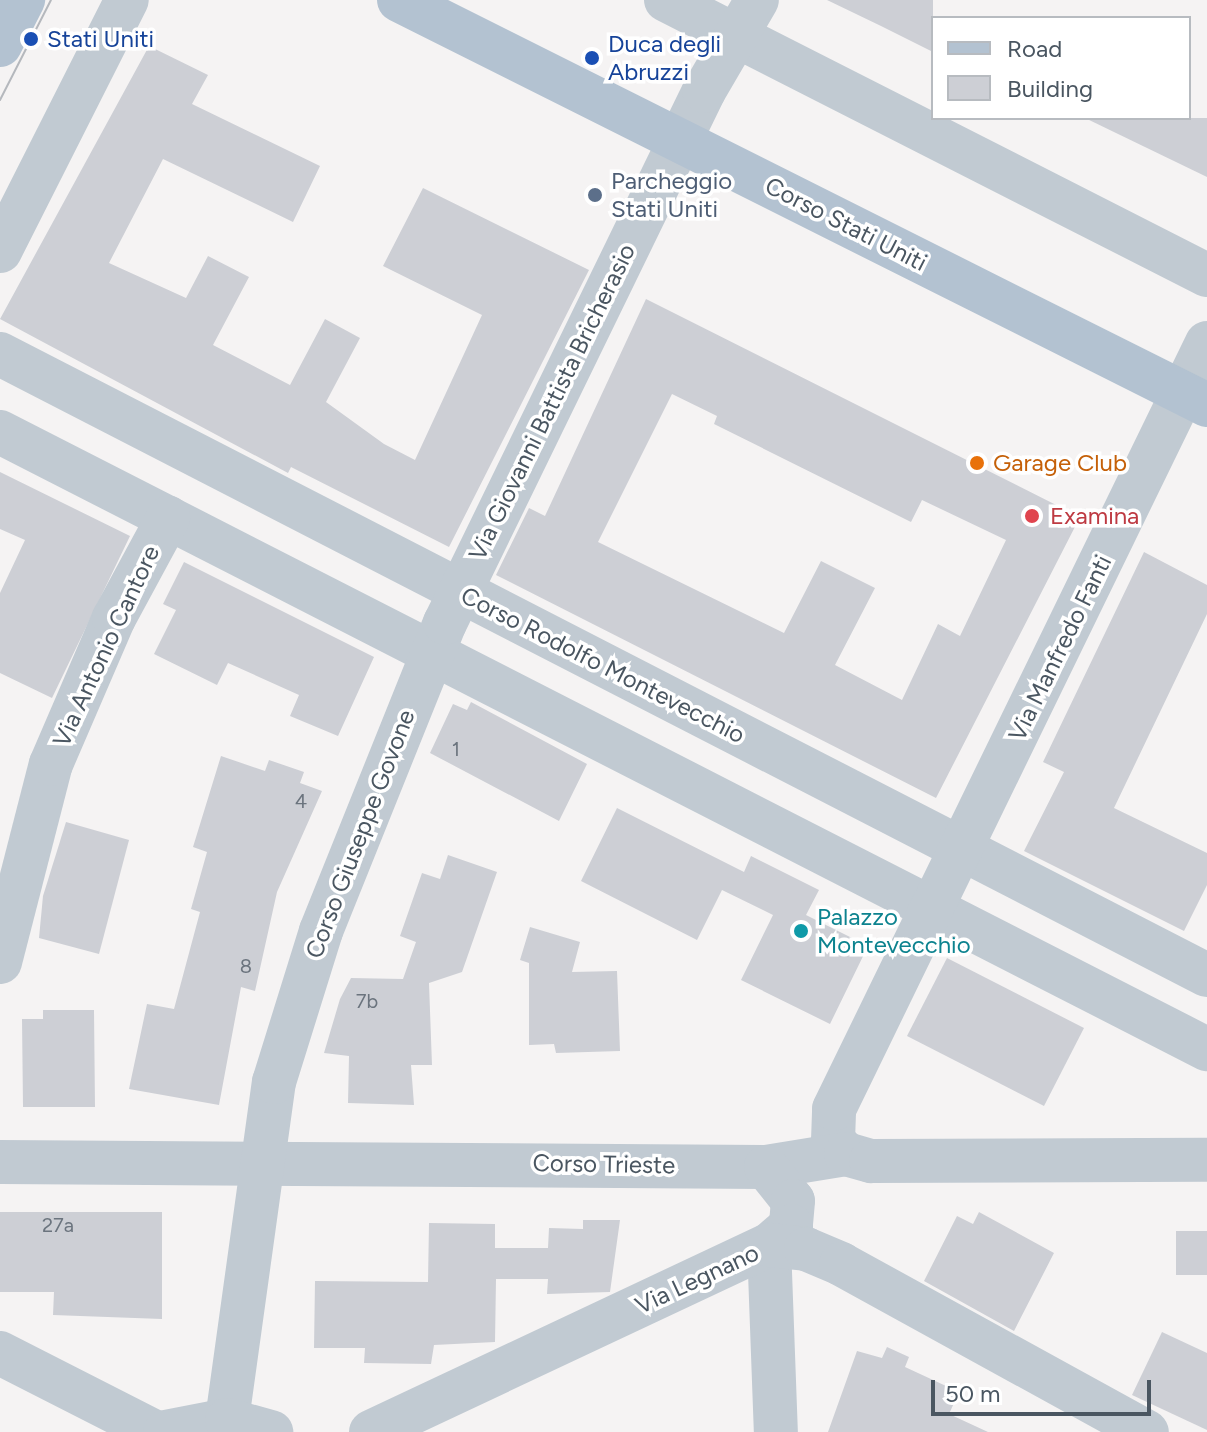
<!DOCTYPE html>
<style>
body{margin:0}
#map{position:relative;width:1207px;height:1432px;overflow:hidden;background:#f5f3f3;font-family:Figtree,sans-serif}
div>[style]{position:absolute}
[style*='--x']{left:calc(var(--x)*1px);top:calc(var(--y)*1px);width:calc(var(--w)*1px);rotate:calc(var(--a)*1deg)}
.building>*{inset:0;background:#cdcfd5}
.minor>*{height:44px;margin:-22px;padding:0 22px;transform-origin:22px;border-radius:22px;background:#c1cad2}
.major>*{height:44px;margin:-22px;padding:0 22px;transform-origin:22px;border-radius:22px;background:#b3c2d1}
.tram>*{height:2px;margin:-1px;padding:0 1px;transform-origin:1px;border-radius:1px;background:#b5b8bd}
.dots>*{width:22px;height:22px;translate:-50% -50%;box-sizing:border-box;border:4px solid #fff;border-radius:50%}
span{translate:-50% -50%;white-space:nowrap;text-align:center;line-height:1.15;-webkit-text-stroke:7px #fff;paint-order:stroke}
.number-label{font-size:20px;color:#6b747e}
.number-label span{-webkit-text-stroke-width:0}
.transit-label{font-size:24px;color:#164399}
.left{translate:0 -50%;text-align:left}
.service-label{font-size:24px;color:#4e5e75}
.street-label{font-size:24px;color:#4a5661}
.food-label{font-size:24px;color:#c56008}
.health-label{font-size:24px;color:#be3a42}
.culture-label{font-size:24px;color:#0d838f}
.legend{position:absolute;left:931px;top:16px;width:260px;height:104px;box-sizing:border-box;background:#fff;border:2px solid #b7bbc0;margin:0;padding:10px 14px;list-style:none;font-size:24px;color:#4a5661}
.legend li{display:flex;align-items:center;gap:16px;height:40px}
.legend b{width:40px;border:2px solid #b7bbc0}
.scale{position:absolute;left:931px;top:1380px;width:220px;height:36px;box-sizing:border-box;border:4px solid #4a5661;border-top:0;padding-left:10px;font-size:24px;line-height:28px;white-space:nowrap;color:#4a5661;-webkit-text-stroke:6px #fff;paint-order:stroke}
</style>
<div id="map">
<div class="building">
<i style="clip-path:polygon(827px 0,933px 0,933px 52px,881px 26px)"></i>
<i style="clip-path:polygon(149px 46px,208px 75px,192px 104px,320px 166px,293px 222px,163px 159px,109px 263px,186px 298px,208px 256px,249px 277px,213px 345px,290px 385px,325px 319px,360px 338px,326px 402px,384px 444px,415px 460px,482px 315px,383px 266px,423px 188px,589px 270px,449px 547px,291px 467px,288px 473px,0 319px)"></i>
<i style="clip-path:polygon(1085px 118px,1207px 118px,1207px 177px)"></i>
<i style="clip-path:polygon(evenodd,646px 299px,1080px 517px,936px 798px,496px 575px,529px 508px,545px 516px,646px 299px,672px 394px,717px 416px,714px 424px,911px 522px,922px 500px,1006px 540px,960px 636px,938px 624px,902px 700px,835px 665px,875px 588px,821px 561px,784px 633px,598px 542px,672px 394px)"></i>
<i style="clip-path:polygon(0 472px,130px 536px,52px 698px,0 673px,0 593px,25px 540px,0 529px)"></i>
<i style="clip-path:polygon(1144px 552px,1207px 585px,1207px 614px,1114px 808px,1207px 853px,1207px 885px,1184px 931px,1024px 851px,1064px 772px,1043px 762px)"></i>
<i style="clip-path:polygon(184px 562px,374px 657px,338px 736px,290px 716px,299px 695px,228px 663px,217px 685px,154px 654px,176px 610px,163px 604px)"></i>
<i style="clip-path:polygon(471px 702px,587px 764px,559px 821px,430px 753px,453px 704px,467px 710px)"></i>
<i style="clip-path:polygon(221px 756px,265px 771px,269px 760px,304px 772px,300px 783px,322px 791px,277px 892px,255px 991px,241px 987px,219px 1105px,129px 1089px,147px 1004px,174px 1009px,200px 912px,191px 909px,207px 852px,193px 847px)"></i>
<i style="clip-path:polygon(617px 808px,744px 872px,751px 856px,819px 890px,806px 915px,868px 946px,830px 1024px,741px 980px,773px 915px,722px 890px,697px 940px,581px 881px)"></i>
<i style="clip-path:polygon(66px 822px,129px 840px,99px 954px,39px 938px,43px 896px)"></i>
<i style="clip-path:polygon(448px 855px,497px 872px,462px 972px,429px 983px,432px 1065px,411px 1065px,414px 1105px,348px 1103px,349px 1056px,324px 1053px,340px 999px,351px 978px,403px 979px,416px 942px,400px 936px,422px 873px,440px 879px)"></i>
<i style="clip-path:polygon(530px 927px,580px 942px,572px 972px,617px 971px,620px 1051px,556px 1053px,554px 1044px,529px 1045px,529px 963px,520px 960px)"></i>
<i style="clip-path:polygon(947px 958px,1084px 1028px,1044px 1106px,907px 1036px)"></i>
<i style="clip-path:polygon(43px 1010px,94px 1010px,95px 1107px,23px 1107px,22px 1019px,43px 1019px)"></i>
<i style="clip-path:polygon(0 1212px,162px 1212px,162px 1319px,53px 1315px,54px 1292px,0 1292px)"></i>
<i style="clip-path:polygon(979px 1212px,1054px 1253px,1014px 1331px,924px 1281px,957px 1216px,973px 1224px)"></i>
<i style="clip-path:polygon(583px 1220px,620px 1220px,610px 1292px,547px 1294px,548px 1279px,496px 1279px,495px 1342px,434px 1345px,431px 1364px,364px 1363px,365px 1348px,314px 1348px,315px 1281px,428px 1282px,429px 1223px,495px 1224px,495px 1248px,548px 1248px,549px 1228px,583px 1229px)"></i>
<i style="clip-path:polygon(1176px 1231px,1207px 1231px,1207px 1275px,1176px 1275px)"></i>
<i style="clip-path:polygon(1162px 1332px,1207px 1353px,1207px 1430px,1132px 1395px)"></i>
<i style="clip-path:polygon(887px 1347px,909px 1357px,905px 1367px,959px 1392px,949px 1414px,988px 1432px,828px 1432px,857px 1351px,882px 1358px)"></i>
</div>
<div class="minor">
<i style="--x:666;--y:0;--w:607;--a:26.95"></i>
<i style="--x:0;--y:251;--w:281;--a:-63.2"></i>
<i style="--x:0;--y:354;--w:1357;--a:27.23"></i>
<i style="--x:0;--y:432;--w:1356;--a:27.08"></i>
<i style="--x:0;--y:962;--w:204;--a:-75.6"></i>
<i style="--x:51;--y:764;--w:159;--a:-66.7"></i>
<i style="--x:114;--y:618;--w:114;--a:-61.6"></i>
<i style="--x:846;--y:1154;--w:18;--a:-135"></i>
<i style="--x:833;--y:1141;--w:32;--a:-88"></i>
<i style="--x:834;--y:1109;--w:852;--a:-64.04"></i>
<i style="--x:0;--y:1162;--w:766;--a:0.37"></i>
<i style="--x:766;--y:1167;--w:81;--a:-9.2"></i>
<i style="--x:846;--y:1154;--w:26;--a:16"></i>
<i style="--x:871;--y:1161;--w:336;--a:-0.2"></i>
<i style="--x:766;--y:1167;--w:43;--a:51.5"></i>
<i style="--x:793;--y:1201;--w:25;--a:95"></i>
<i style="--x:791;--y:1226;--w:29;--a:139"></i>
<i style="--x:769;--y:1245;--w:187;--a:87.9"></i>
<i style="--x:0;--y:1353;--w:174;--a:27"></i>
<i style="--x:227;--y:1420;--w:341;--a:-82.1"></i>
<i style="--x:274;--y:1082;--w:158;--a:-72.7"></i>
<i style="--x:321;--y:931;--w:332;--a:-68.1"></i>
<i style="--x:445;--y:623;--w:592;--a:-64.04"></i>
<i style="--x:704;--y:91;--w:105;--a:-59.8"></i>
<i style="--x:165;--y:1432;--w:63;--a:-11"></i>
<i style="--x:227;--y:1420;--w:46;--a:15.3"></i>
<i style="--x:371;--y:1432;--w:440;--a:-25.2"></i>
<i style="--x:769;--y:1245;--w:37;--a:6"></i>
<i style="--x:806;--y:1249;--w:38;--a:23"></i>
<i style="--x:841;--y:1264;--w:349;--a:28.8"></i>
</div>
<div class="major">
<i style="--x:399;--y:0;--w:904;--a:26.62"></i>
<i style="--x:0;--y:45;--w:51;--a:-62.9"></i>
</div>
<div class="tram">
<i style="--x:0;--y:100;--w:112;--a:-63"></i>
</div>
<div class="dots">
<i style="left:31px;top:39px;background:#1a4fb4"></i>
<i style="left:592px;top:58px;background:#1a4fb4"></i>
<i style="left:595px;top:195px;background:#5c6f8a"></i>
<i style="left:977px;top:463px;background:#e8710a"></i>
<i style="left:1032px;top:516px;background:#e0444e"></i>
<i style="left:801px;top:931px;background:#0f9aa8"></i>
</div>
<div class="number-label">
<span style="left:456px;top:749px">1</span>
<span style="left:301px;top:801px">4</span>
<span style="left:246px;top:966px">8</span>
<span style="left:367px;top:1001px">7b</span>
<span style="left:58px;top:1225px">27a</span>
</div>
<div class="transit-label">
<span class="left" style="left:47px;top:39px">Stati Uniti</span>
<span class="left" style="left:608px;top:58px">Duca degli<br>Abruzzi</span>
</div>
<div class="service-label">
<span class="left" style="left:611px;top:195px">Parcheggio<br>Stati Uniti</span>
</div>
<div class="street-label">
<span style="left:846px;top:224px;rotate:27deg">Corso Stati Uniti</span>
<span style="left:552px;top:402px;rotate:-64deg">Via Giovanni Battista Bricherasio</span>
<span style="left:106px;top:646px;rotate:-65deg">Via Antonio Cantore</span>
<span style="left:1060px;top:648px;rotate:-64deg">Via Manfredo Fanti</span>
<span style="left:603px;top:665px;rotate:27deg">Corso Rodolfo Montevecchio</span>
<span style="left:360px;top:834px;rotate:-69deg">Corso Giuseppe Govone</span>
<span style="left:604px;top:1164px;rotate:1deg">Corso Trieste</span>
<span style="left:697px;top:1279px;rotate:-25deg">Via Legnano</span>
</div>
<div class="food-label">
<span class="left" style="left:993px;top:463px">Garage Club</span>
</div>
<div class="health-label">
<span class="left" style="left:1050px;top:516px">Examina</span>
</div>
<div class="culture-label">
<span class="left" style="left:817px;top:931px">Palazzo<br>Montevecchio</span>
</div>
<ul class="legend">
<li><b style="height:10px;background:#b3c2d1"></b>Road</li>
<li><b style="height:22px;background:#cdcfd5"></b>Building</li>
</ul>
<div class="scale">50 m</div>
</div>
